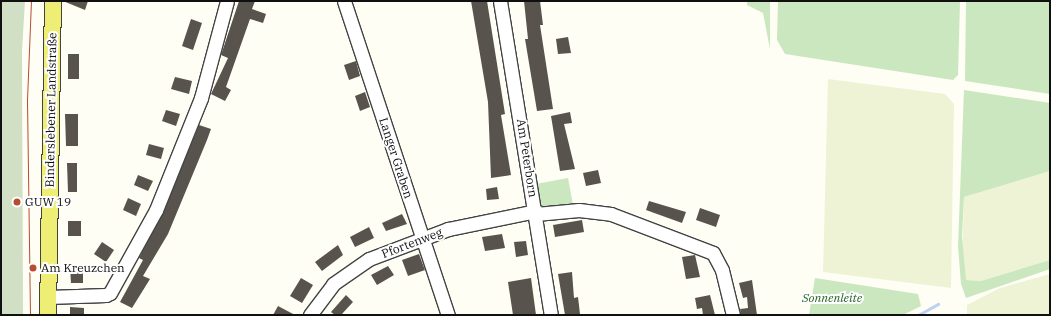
<!DOCTYPE html>
<meta charset="utf-8">
<style>
body{margin:0}
#map{position:relative;width:1051px;height:316px;overflow:hidden;background:#fefef5;font-family:"IBM Plex Serif",serif}
div>[style]{position:absolute}
[style*='--x']{left:calc(var(--x)*1px);top:calc(var(--y)*1px);width:calc(var(--w)*1px);rotate:calc(var(--a)*1deg)}
.farmland>*{inset:0;background:#eef3d6}
.green>*{inset:0;background:#cae7bf}
.cemetery>*{inset:0;background:#d1e0c5}
.stream>*{height:3px;margin:-1.5px;padding:0 1.5px;transform-origin:1.5px;border-radius:1.5px;background:#bdd1f2}
.building>*{inset:0;background:#58544d}
.roads{filter:drop-shadow(1px 0 #434343) drop-shadow(-1px 0 #434343) drop-shadow(0 1px #434343) drop-shadow(0 -1px #434343)}
.minor>*{height:13px;margin:-6.5px;padding:0 6.5px;transform-origin:6.5px;border-radius:6.5px;background:#fff}
.major>*{height:16px;margin:-8px;padding:0 8px;transform-origin:8px;border-radius:8px;background:#eeee74}
.tram>*{height:1px;margin:-0.5px;padding:0 0.5px;transform-origin:0.5px;border-radius:0.5px;background:#b74c31}
.dots>*{width:11px;height:11px;translate:-50% -50%;box-sizing:border-box;border:2px solid #fff;border-radius:50%}
span{translate:-50% -50%;white-space:nowrap;text-align:center;line-height:1.15;-webkit-text-stroke:4px #fff;paint-order:stroke}
.street-label{font-size:12px;color:#101010}
.poi-label{font-size:12px;color:#101010}
.left{translate:0 -50%;text-align:left}
.park-label{font-size:12px;color:#246427;font-style:italic}
.frame{position:absolute;inset:0;border:2px solid #101010;pointer-events:none}
</style>
<div id="map">
<div class="farmland">
<i style="clip-path:polygon(828px 79px,945px 94px,954px 104px,951px 288px,823px 272px)"></i>
<i style="clip-path:polygon(1050px 171px,1050px 260px,981px 281px,965px 280px,962px 260px,964px 197px)"></i>
<i style="clip-path:polygon(1050px 274px,1050px 315px,967px 315px,967px 305px,1000px 288px)"></i>
</div>
<div class="green">
<i style="clip-path:polygon(747px 1px,770px 1px,770px 49px,763px 13px,747px 5px)"></i>
<i style="clip-path:polygon(778px 1px,960px 1px,958px 75px,953px 80px,785px 54px,777px 40px)"></i>
<i style="clip-path:polygon(966px 1px,1050px 1px,1050px 94px,965px 81px)"></i>
<i style="clip-path:polygon(964px 90px,1050px 103px,1050px 171px,964px 197px,962px 236px,966px 280px,981px 281px,1050px 260px,1050px 269px,966px 298px,961px 284px,958px 246px)"></i>
<i style="clip-path:polygon(568px 178px,573px 205px,540px 208px,536px 184px)"></i>
<i style="clip-path:polygon(815px 278px,918px 294px,921px 306px,903px 315px,809px 315px)"></i>
</div>
<div class="cemetery">
<i style="clip-path:polygon(1px 1px,25px 1px,22px 51px,23px 315px,1px 315px)"></i>
</div>
<div class="stream">
<i style="--x:918;--y:315;--w:23;--a:-29"></i>
</div>
<div class="building">
<i style="clip-path:polygon(63px 1px,88px 1px,85px 10px)"></i>
<i style="clip-path:polygon(239px 1px,255px 1px,252px 9px,266px 14px,263px 23px,250px 19px,226px 87px,231px 90px,225px 101px,211px 94px,228px 58px,221px 55px)"></i>
<i style="clip-path:polygon(471px 1px,487px 1px,505px 114px,501px 115px,511px 175px,491px 178px,488px 102px)"></i>
<i style="clip-path:polygon(524px 1px,540px 1px,543px 25px,540px 25px,553px 109px,537px 111px,525px 39px,528px 39px)"></i>
<i style="clip-path:polygon(191px 19px,202px 23px,193px 50px,182px 46px)"></i>
<i style="clip-path:polygon(568px 37px,571px 53px,558px 54px,556px 39px)"></i>
<i style="clip-path:polygon(68px 54px,79px 54px,79px 79px,68px 79px)"></i>
<i style="clip-path:polygon(356px 61px,360px 76px,349px 80px,344px 65px)"></i>
<i style="clip-path:polygon(175px 77px,192px 81px,189px 94px,171px 89px)"></i>
<i style="clip-path:polygon(365px 92px,370px 107px,360px 111px,355px 96px)"></i>
<i style="clip-path:polygon(166px 110px,180px 114px,176px 126px,162px 121px)"></i>
<i style="clip-path:polygon(570px 112px,572px 123px,564px 124px,575px 169px,560px 171px,551px 116px)"></i>
<i style="clip-path:polygon(65px 114px,78px 114px,78px 146px,66px 146px)"></i>
<i style="clip-path:polygon(199px 125px,211px 129px,207px 140px,168px 234px,143px 276px,150px 279px,132px 308px,120px 302px,143px 260px,139px 258px,163px 213px)"></i>
<i style="clip-path:polygon(149px 144px,164px 148px,161px 159px,146px 155px)"></i>
<i style="clip-path:polygon(67px 163px,77px 163px,77px 192px,68px 192px)"></i>
<i style="clip-path:polygon(598px 170px,601px 183px,586px 186px,583px 173px)"></i>
<i style="clip-path:polygon(138px 175px,153px 181px,148px 191px,134px 185px)"></i>
<i style="clip-path:polygon(497px 187px,499px 199px,487px 200px,486px 189px)"></i>
<i style="clip-path:polygon(128px 198px,141px 204px,136px 216px,123px 210px)"></i>
<i style="clip-path:polygon(649px 201px,686px 212px,682px 223px,646px 210px)"></i>
<i style="clip-path:polygon(700px 208px,720px 215px,716px 227px,696px 220px)"></i>
<i style="clip-path:polygon(402px 214px,407px 224px,386px 231px,382px 223px)"></i>
<i style="clip-path:polygon(582px 220px,584px 232px,555px 237px,553px 225px)"></i>
<i style="clip-path:polygon(68px 221px,81px 221px,81px 236px,68px 236px)"></i>
<i style="clip-path:polygon(369px 227px,374px 238px,355px 247px,350px 237px)"></i>
<i style="clip-path:polygon(502px 234px,505px 248px,485px 251px,482px 237px)"></i>
<i style="clip-path:polygon(526px 241px,528px 255px,516px 257px,514px 242px)"></i>
<i style="clip-path:polygon(102px 242px,114px 250px,106px 262px,94px 254px)"></i>
<i style="clip-path:polygon(338px 245px,343px 255px,322px 271px,315px 262px)"></i>
<i style="clip-path:polygon(419px 254px,425px 270px,408px 276px,402px 260px)"></i>
<i style="clip-path:polygon(695px 255px,700px 277px,686px 279px,682px 257px)"></i>
<i style="clip-path:polygon(70px 266px,83px 266px,83px 283px,71px 283px)"></i>
<i style="clip-path:polygon(388px 266px,394px 275px,377px 285px,371px 275px)"></i>
<i style="clip-path:polygon(572px 272px,574px 298px,578px 297px,580px 314px,565px 315px,558px 274px)"></i>
<i style="clip-path:polygon(301px 278px,313px 285px,302px 303px,290px 296px)"></i>
<i style="clip-path:polygon(531px 278px,536px 315px,513px 315px,508px 282px)"></i>
<i style="clip-path:polygon(752px 280px,757px 315px,741px 315px,740px 309px,748px 308px,747px 297px,743px 298px,739px 283px)"></i>
<i style="clip-path:polygon(346px 295px,353px 302px,341px 315px,335px 315px,331px 312px)"></i>
<i style="clip-path:polygon(710px 295px,715px 315px,703px 315px,702px 308px,697px 309px,695px 298px)"></i>
<i style="clip-path:polygon(278px 306px,295px 315px,273px 315px)"></i>
<i style="clip-path:polygon(70px 307px,84px 308px,84px 315px,70px 315px)"></i>
</div>
<div class="roads">
<div class="minor">
<i style="--x:344;--y:1;--w:331;--a:71.7"></i>
<i style="--x:500;--y:1;--w:318;--a:80.8"></i>
<i style="--x:536;--y:214;--w:43;--a:-5.3"></i>
<i style="--x:579;--y:210;--w:32;--a:7"></i>
<i style="--x:611;--y:214;--w:109;--a:20.9"></i>
<i style="--x:713;--y:253;--w:19;--a:62"></i>
<i style="--x:722;--y:270;--w:46;--a:76.3"></i>
<i style="--x:48;--y:297;--w:58;--a:-2"></i>
<i style="--x:106;--y:295;--w:4;--a:-27"></i>
<i style="--x:110;--y:293;--w:95;--a:-61"></i>
<i style="--x:156;--y:210;--w:121;--a:-68.1"></i>
<i style="--x:201;--y:98;--w:100;--a:-75"></i>
<i style="--x:310;--y:315;--w:39;--a:-53"></i>
<i style="--x:333;--y:284;--w:44;--a:-34.8"></i>
<i style="--x:369;--y:259;--w:85;--a:-20.8"></i>
<i style="--x:448;--y:229;--w:90;--a:-11.6"></i>
</div>
<div class="major">
<i style="--x:48;--y:315;--w:314;--a:-89.1"></i>
</div>
</div>
<div class="tram">
<i style="--x:30;--y:315;--w:215;--a:-90.8"></i>
<i style="--x:27;--y:100;--w:99;--a:-87.7"></i>
</div>
<div class="dots">
<i style="left:17px;top:202px;background:#b74c31"></i>
<i style="left:33px;top:268px;background:#b74c31"></i>
</div>
<div class="street-label">
<span style="left:51px;top:110px;rotate:-89deg">Binderslebener Landstraße</span>
<span style="left:396px;top:158px;rotate:72deg">Langer Graben</span>
<span style="left:527px;top:158px;rotate:81deg">Am Peterborn</span>
<span style="left:412px;top:243px;rotate:-21deg">Pfortenweg</span>
</div>
<div class="poi-label">
<span class="left" style="left:25px;top:202px">GUW 19</span>
<span class="left" style="left:41px;top:268px">Am Kreuzchen</span>
</div>
<div class="park-label">
<span style="left:832px;top:298px">Sonnenleite</span>
</div>
<div class="frame"></div>
</div>
